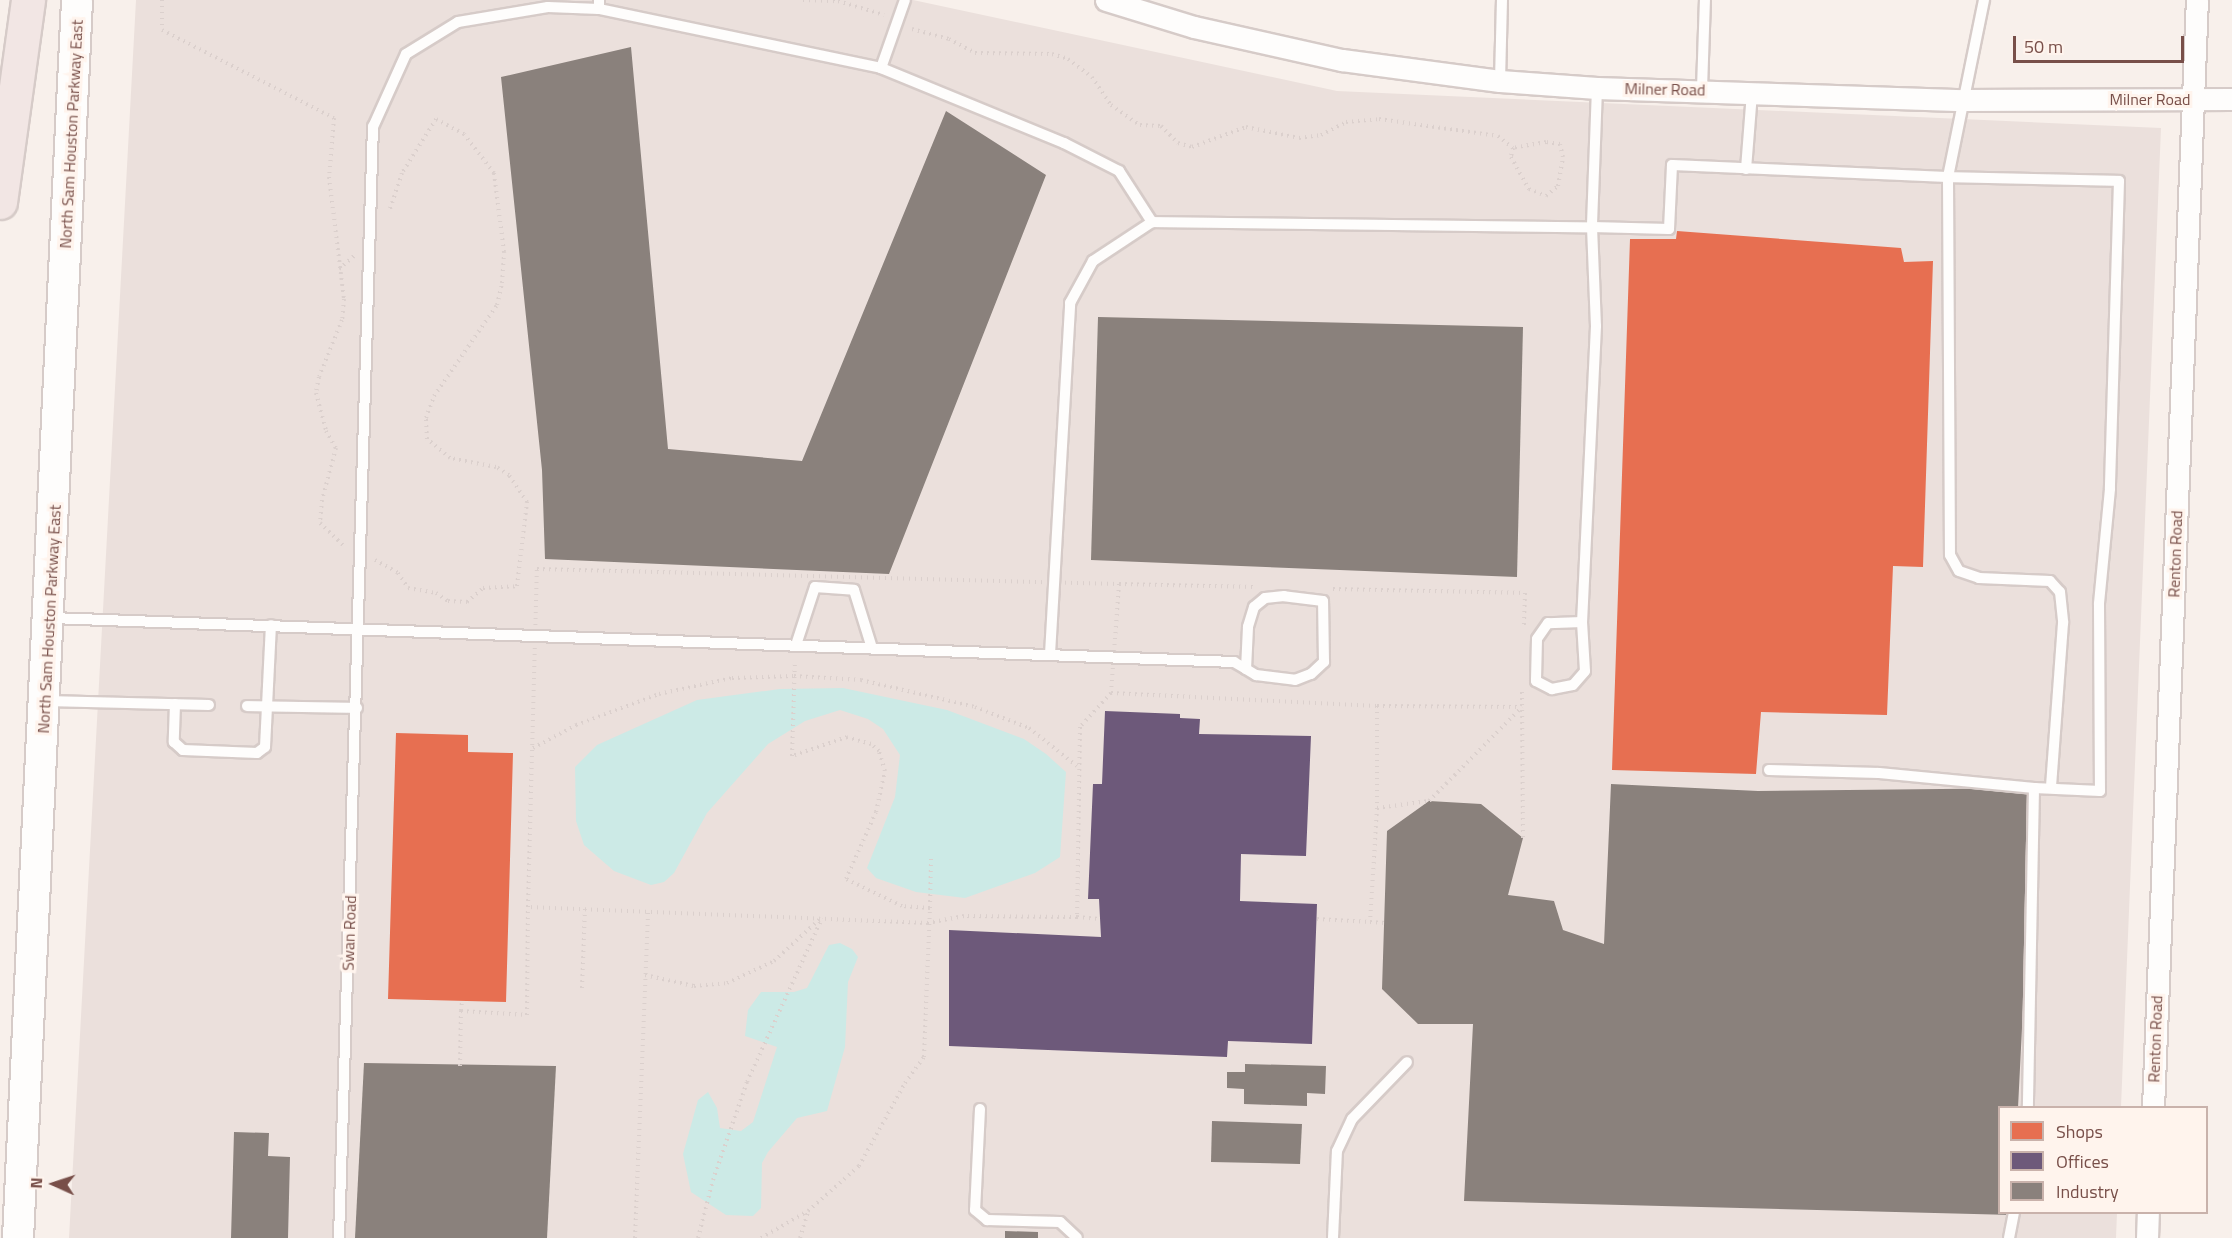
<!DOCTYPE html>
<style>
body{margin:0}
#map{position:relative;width:2232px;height:1238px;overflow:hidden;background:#f8f0eb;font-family:"Titillium Web",sans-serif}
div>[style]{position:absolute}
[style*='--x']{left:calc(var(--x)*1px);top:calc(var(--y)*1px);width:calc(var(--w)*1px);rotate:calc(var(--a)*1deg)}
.industrial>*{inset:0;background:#ebe0dc}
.water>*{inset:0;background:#cceae6}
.shops>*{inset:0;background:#e76f51}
.offices>*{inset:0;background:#6d597a}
.industry>*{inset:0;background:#8a817c}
.path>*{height:4px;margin-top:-2px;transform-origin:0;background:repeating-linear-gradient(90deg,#dbd0cd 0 1.5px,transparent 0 6px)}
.roads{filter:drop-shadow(2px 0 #d6cbc8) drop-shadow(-2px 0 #d6cbc8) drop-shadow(0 2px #d6cbc8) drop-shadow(0 -2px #d6cbc8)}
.service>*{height:10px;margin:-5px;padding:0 5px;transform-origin:5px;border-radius:5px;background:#fefdfc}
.minor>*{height:21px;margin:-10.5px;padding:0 10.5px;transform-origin:10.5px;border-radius:10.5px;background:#fefdfc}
.secondary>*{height:30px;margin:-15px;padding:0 15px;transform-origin:15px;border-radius:15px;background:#fefdfc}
.motorway>*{height:33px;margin:-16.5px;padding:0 16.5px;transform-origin:16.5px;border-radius:16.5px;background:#f2e6e4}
span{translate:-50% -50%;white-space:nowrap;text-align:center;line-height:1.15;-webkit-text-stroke:6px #fff4ed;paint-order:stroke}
.street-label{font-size:16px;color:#784f49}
.legend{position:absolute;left:1998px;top:1106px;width:210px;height:108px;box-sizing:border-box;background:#fff4ed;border:2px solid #c9b2ab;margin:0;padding:8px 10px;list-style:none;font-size:18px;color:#784f49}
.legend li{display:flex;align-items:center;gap:12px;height:30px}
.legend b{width:30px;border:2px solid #c9b2ab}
.north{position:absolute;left:24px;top:1154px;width:60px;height:60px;-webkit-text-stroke:4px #fff4ed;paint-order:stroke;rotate:273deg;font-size:16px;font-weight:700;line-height:24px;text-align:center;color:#784f49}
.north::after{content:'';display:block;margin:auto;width:21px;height:27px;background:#784f49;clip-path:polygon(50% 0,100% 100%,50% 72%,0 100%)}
.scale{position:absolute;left:2013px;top:36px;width:171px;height:27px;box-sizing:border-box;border:3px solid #784f49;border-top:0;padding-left:8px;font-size:18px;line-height:21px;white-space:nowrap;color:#784f49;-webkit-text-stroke:4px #fff4ed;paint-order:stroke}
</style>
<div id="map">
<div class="industrial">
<i style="clip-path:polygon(136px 0,913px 0,1337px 91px,2161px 128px,2121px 1107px,2000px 1108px,2000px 1212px,2117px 1213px,2116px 1238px,69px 1238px)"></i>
</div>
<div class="water">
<i style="clip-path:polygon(843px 688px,947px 710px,1024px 739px,1046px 754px,1066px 772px,1060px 857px,1035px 873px,965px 898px,916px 892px,876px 878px,867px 868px,895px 797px,900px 755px,883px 729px,868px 719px,840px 710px,805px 721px,768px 744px,707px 813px,674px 873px,664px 882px,651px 885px,614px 871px,584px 845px,576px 821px,575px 767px,597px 745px,697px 700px,780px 689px)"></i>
<i style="clip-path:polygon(840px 943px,852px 949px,858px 957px,848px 982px,845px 1047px,827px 1111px,797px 1118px,768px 1152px,762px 1163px,761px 1208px,753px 1216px,726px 1215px,691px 1192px,683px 1154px,698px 1100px,708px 1092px,717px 1108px,720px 1128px,741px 1131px,753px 1122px,777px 1047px,745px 1036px,748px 1010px,761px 992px,794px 992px,807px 988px,829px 945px)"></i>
</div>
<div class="shops">
<i style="clip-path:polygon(1677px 231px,1901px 248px,1904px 262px,1933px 261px,1923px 567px,1893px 566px,1887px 715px,1761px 712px,1756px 774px,1612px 770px,1630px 239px,1676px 239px)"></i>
<i style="clip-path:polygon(396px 733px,468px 735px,468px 752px,513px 753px,506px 1002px,388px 999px)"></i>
</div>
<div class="offices">
<i style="clip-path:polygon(1105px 711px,1180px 714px,1180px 718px,1200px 719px,1199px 734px,1311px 736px,1306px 856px,1241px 854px,1240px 901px,1317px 904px,1312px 1044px,1228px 1041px,1227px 1057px,949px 1046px,949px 930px,1101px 937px,1099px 899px,1088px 899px,1093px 784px,1102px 784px)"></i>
</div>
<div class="industry">
<i style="clip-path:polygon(631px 47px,668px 449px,802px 461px,946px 111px,1046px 175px,889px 574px,545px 559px,542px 470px,501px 77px)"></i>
<i style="clip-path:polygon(1098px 317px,1523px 327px,1517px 577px,1091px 560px)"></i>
<i style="clip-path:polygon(1611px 784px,1758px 791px,2034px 788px,2018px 1108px,2000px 1108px,2000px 1212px,2013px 1215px,1464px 1201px,1473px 1024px,1418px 1024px,1382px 989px,1387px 831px,1429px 801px,1481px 804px,1523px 838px,1508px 895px,1554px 901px,1563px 930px,1604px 944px)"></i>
<i style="clip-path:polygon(364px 1063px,556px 1066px,547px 1238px,355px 1238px)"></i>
<i style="clip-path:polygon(1245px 1064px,1326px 1066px,1325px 1094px,1307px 1093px,1307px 1106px,1244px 1104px,1244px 1089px,1227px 1088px,1227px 1072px,1245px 1072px)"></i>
<i style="clip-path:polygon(1212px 1121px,1302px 1124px,1300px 1164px,1211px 1162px)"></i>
<i style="clip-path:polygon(234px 1132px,269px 1133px,268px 1156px,290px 1157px,288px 1238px,231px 1238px)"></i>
<i style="clip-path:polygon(1005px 1231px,1038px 1232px,1038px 1238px,1005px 1238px)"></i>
</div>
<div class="path">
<i style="--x:162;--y:0;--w:30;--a:90"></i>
<i style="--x:162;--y:30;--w:193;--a:27.1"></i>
<i style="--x:334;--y:118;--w:59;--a:94.8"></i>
<i style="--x:329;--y:177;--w:123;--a:83"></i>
<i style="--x:344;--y:299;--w:21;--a:95"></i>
<i style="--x:342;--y:320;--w:61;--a:112"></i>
<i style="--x:319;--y:377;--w:16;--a:101"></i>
<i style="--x:316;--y:393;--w:39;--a:75"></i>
<i style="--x:326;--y:431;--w:20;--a:60"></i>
<i style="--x:336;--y:448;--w:54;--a:105.1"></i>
<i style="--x:322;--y:500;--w:23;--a:95"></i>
<i style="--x:320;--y:523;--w:33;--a:44"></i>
<i style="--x:803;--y:0;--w:35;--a:2"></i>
<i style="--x:838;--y:1;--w:48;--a:16.9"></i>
<i style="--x:912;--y:29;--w:38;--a:15"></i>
<i style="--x:949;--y:39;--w:30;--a:28"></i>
<i style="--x:975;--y:53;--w:77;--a:0.7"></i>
<i style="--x:1052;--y:54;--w:17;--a:17"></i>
<i style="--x:1068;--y:59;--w:30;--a:37"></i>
<i style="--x:1092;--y:77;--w:34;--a:56"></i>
<i style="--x:1111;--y:105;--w:35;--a:35"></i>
<i style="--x:1140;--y:125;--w:21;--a:3"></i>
<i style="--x:1161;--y:126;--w:24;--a:45"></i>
<i style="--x:1178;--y:143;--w:15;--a:16"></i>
<i style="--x:1192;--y:147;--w:58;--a:-20.3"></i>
<i style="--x:1246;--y:127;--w:54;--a:11.7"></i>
<i style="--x:1299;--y:138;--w:22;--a:-8"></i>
<i style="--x:1321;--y:135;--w:28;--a:-27"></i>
<i style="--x:1346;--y:122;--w:33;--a:-5"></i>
<i style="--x:1379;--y:119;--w:120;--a:8.1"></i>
<i style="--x:1498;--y:136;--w:19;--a:39"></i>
<i style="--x:1513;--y:148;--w:9;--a:103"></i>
<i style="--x:1511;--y:157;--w:37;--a:61"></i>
<i style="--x:1529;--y:189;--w:18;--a:22"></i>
<i style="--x:1546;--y:196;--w:16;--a:-40"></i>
<i style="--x:1558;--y:186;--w:29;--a:-80"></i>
<i style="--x:1563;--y:157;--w:13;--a:-103"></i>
<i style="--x:1560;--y:144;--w:14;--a:-172"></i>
<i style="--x:1546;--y:142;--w:34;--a:170"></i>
<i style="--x:339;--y:269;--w:20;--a:-41"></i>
<i style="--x:375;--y:560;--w:26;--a:29"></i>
<i style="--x:398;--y:573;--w:18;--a:56"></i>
<i style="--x:408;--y:588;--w:28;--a:10"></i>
<i style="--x:436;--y:593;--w:14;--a:34"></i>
<i style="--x:448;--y:601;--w:19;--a:3"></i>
<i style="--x:467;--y:602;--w:21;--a:-41"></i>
<i style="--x:483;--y:588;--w:34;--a:-3"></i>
<i style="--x:517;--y:586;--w:85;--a:-83.2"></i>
<i style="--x:527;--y:502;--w:32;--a:-124"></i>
<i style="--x:509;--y:475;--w:15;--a:-148"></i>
<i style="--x:496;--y:467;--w:47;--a:-168.9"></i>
<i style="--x:450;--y:458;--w:30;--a:-140"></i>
<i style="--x:427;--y:439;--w:21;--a:-93"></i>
<i style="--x:426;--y:418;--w:23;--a:-70"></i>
<i style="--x:434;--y:396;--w:111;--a:-55.3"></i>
<i style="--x:497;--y:305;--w:23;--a:-77"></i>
<i style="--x:502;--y:283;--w:31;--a:-86"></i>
<i style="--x:504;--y:252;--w:80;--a:-97.2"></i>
<i style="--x:494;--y:173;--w:49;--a:-127.6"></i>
<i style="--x:464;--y:134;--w:32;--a:-152"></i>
<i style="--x:436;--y:119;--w:64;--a:122.2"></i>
<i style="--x:402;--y:173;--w:41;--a:108.4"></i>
<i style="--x:537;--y:569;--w:582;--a:1.48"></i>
<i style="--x:1119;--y:584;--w:109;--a:94.2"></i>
<i style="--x:1111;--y:693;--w:46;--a:132.4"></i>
<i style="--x:1080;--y:727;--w:190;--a:90.9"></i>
<i style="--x:1077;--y:917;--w:113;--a:-179.5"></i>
<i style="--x:964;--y:916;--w:37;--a:169"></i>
<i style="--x:928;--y:923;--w:400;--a:-177.7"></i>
<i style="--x:528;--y:907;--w:338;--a:-88.5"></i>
<i style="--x:1119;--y:584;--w:134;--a:1.3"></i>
<i style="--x:1333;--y:589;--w:192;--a:1.2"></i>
<i style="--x:1525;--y:593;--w:34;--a:92"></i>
<i style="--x:1522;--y:692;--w:146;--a:89.6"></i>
<i style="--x:1111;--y:693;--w:266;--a:2.8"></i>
<i style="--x:1377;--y:706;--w:102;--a:90"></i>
<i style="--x:1377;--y:808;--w:52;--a:-7.7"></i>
<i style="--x:1429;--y:801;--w:132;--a:-45.3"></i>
<i style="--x:1377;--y:706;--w:144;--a:0.4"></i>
<i style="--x:533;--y:748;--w:49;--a:-28.1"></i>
<i style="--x:576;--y:725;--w:89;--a:-20.5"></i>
<i style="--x:659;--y:694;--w:75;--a:-12.4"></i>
<i style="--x:732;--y:678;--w:62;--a:-1.8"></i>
<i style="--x:794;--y:676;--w:67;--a:3.4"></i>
<i style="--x:861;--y:680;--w:117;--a:13.3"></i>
<i style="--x:975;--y:707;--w:58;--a:21.3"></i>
<i style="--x:1029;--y:728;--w:61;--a:38.4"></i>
<i style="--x:1377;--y:808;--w:114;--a:93.5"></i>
<i style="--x:1370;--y:922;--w:15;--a:4"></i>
<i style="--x:930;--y:908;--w:49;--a:-88.8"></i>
<i style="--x:1077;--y:917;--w:23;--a:5"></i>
<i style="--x:1317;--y:919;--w:53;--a:3.2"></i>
<i style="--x:645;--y:975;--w:50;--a:12.7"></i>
<i style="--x:694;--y:986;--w:33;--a:-5"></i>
<i style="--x:727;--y:983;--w:52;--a:-25.1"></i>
<i style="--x:774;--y:961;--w:64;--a:-42.5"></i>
<i style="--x:582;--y:988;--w:79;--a:-87.8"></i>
<i style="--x:461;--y:1011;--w:10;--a:-84"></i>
<i style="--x:460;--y:1066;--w:55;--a:-89"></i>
<i style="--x:461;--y:1011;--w:66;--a:3.5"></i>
<i style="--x:527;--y:1015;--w:108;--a:-89.5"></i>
<i style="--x:635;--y:1238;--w:328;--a:-87.7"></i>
<i style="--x:698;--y:1238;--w:60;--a:-75.5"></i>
<i style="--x:713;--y:1180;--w:104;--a:-70.9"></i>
<i style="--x:747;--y:1082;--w:180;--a:-65.4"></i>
<i style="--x:761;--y:1238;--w:54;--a:-29.9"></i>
<i style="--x:808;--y:1211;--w:68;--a:-41.4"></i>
<i style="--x:859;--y:1166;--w:95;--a:-61"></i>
<i style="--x:905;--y:1083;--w:32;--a:-54"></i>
<i style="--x:924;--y:1057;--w:149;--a:-87.7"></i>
<i style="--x:930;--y:908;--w:28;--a:-176"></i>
<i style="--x:902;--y:906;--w:62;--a:-154.3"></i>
<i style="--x:846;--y:879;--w:73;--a:-65.9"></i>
<i style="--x:876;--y:812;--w:42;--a:-77.6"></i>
<i style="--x:885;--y:771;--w:21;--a:-107"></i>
<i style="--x:879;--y:751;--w:11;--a:-139"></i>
<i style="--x:871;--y:744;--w:25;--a:-164"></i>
<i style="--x:847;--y:737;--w:58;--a:160.9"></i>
<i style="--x:792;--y:756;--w:95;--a:-88.2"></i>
<i style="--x:800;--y:1238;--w:27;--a:-73"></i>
</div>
<div class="roads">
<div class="service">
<i style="--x:1984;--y:0;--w:181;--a:101.5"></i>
<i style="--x:1948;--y:177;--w:171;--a:1.3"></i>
<i style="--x:2119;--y:181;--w:308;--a:91.7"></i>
<i style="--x:2110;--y:489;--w:116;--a:95.5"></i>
<i style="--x:2099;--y:604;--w:187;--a:89.7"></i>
<i style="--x:2100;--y:791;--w:66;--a:-177.4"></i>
<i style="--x:2034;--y:788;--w:320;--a:91.1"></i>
<i style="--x:599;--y:9;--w:288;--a:11.8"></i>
<i style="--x:881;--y:68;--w:198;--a:22.3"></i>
<i style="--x:1064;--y:143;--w:62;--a:27"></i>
<i style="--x:1119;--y:171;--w:61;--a:57.1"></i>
<i style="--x:881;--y:68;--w:72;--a:-70.6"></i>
<i style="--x:1500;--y:81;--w:81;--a:-88.6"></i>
<i style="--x:1597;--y:88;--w:139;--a:92.1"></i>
<i style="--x:1592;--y:227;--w:77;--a:1.5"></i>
<i style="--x:1669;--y:229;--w:64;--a:-87.3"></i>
<i style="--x:1672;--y:165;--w:276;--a:2.5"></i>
<i style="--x:1948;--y:177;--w:378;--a:89.7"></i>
<i style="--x:1950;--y:555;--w:18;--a:61"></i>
<i style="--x:1959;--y:571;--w:21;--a:19"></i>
<i style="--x:1979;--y:578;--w:71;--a:2.4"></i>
<i style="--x:2050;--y:581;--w:15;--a:48"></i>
<i style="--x:2060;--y:592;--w:31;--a:84"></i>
<i style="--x:2063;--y:623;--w:165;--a:94.2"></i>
<i style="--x:1702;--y:89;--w:89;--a:-88.1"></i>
<i style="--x:1746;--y:169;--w:76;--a:-85.5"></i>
<i style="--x:51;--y:618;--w:1184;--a:2.13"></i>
<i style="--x:1234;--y:662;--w:14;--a:30"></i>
<i style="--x:1246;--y:669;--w:12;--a:31"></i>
<i style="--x:1256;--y:675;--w:39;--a:7"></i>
<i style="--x:1295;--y:680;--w:17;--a:-21"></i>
<i style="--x:1311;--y:674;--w:18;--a:-43"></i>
<i style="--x:1324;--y:662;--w:61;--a:-90.9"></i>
<i style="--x:1323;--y:601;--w:39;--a:-173"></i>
<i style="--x:1284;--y:596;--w:19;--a:174"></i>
<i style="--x:1265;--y:598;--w:14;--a:141"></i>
<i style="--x:1254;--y:607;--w:21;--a:107"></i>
<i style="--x:1248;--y:627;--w:42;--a:92.7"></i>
<i style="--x:796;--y:645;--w:61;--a:-71.9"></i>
<i style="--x:815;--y:587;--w:39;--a:4"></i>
<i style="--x:854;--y:590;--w:61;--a:72.8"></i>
<i style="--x:1050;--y:654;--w:352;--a:-86.7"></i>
<i style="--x:1070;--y:303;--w:48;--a:-61.3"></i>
<i style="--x:1093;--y:261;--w:71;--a:-33.5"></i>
<i style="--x:1152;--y:222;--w:440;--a:0.7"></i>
<i style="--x:1592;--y:227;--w:99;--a:87.7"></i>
<i style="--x:1596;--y:326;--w:296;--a:92.7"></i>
<i style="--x:1582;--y:622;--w:34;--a:178"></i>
<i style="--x:1548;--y:623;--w:19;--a:125"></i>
<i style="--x:1537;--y:639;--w:42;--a:91.4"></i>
<i style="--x:1536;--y:681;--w:18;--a:27"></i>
<i style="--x:1552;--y:689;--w:21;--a:-11"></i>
<i style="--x:1573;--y:685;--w:18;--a:-49"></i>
<i style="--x:1585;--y:671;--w:49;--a:-93.5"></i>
<i style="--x:46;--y:701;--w:163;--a:1.4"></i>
<i style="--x:175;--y:704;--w:38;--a:92"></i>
<i style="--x:174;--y:742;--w:12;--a:42"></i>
<i style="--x:183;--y:750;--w:74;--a:2.3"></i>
<i style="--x:257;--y:753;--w:10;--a:-37"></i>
<i style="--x:265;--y:747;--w:122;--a:-87.2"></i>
<i style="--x:247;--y:706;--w:110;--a:1"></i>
<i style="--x:1769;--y:770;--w:110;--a:1.6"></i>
<i style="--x:1879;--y:773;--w:156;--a:5.5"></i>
<i style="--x:980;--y:1109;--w:101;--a:92.8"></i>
<i style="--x:975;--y:1210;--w:16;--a:40"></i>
<i style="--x:987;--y:1220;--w:73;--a:1.6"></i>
<i style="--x:1060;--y:1222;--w:23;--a:43"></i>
<i style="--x:339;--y:1238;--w:1112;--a:-88.25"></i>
<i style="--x:373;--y:127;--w:80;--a:-65.7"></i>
<i style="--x:406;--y:54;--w:61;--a:-31.6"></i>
<i style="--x:458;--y:22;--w:91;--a:-9.5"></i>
<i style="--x:548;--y:7;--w:51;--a:2.2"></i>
<i style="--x:599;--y:9;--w:9;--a:-90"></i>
<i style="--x:1333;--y:1238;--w:87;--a:-87.4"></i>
<i style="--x:1337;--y:1151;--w:35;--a:-65"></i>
<i style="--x:1352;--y:1119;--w:79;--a:-46"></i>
<i style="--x:2009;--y:1238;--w:26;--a:-79"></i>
</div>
<div class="minor">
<i style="--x:1106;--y:0;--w:92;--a:17.1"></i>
<i style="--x:1194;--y:27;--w:152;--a:12.6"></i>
<i style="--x:1342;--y:60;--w:159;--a:7.6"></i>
<i style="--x:1500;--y:81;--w:97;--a:4.1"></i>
<i style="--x:1597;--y:88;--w:366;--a:1.9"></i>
<i style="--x:1963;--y:100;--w:269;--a:-0.2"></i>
<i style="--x:2153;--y:1108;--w:1109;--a:-87.73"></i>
<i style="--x:2147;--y:1238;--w:26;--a:-88"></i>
</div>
<div class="secondary">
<i style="--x:18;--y:1238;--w:1239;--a:-87.27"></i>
</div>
<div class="motorway">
<i style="--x:0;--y:202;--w:204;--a:-82.1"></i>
</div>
</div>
<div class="street-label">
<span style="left:1665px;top:89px;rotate:1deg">Milner Road</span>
<span style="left:2150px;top:99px">Milner Road</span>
<span style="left:71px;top:134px;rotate:-87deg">North Sam Houston Parkway East</span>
<span style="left:2175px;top:554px;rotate:-88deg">Renton Road</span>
<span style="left:49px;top:619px;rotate:-87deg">North Sam Houston Parkway East</span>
<span style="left:349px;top:933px;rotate:-88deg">Swan Road</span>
<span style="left:2155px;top:1039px;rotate:-88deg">Renton Road</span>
</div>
<ul class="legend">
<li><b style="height:16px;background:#e76f51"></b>Shops</li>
<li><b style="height:16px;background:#6d597a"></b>Offices</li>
<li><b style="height:16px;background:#8a817c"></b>Industry</li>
</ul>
<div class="north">N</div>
<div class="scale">50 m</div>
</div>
